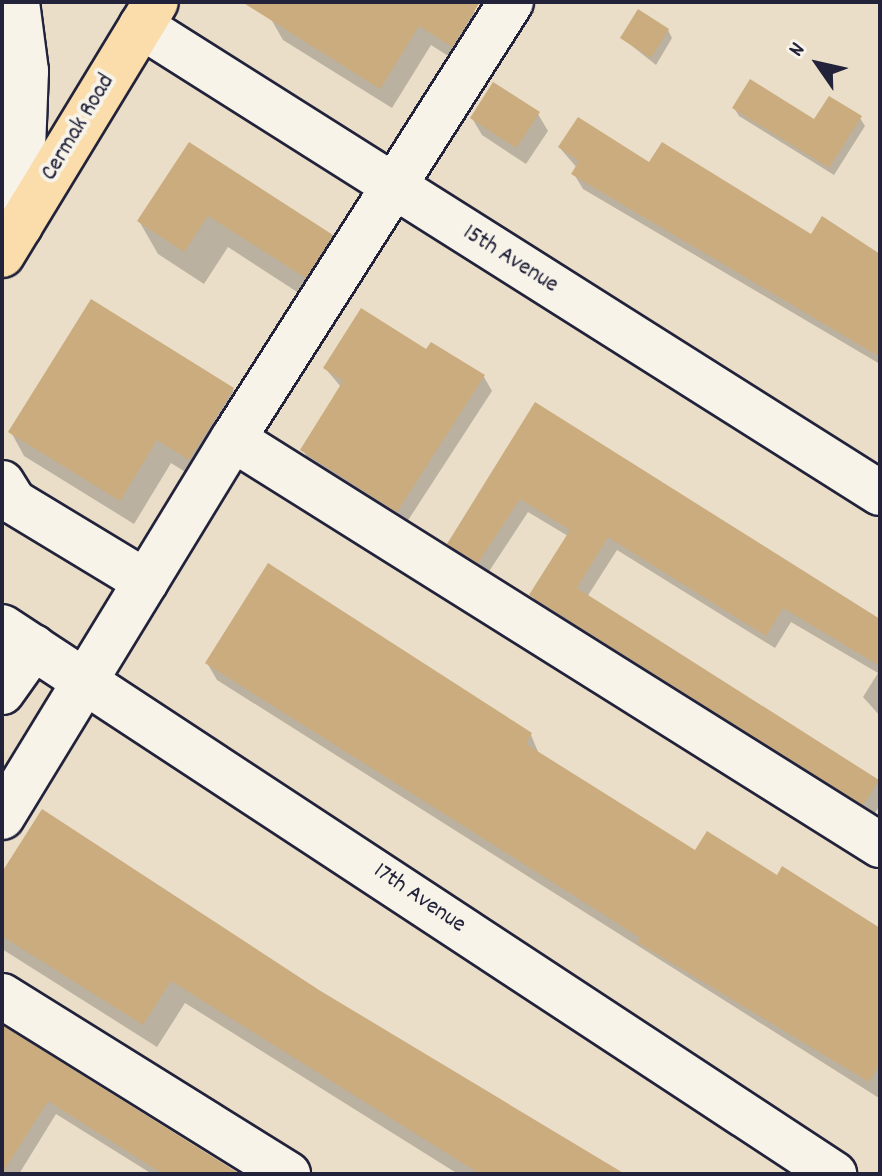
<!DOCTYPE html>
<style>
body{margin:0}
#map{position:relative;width:882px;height:1176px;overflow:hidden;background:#eadec8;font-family:Dekko,sans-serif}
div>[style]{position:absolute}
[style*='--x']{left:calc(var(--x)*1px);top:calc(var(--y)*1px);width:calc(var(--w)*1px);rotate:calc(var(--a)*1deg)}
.shadow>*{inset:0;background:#0003}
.building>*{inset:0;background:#caac7f}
.roads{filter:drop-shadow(2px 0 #22223b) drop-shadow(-2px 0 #22223b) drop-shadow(0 2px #22223b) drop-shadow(0 -2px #22223b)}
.minor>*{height:44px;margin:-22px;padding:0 22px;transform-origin:22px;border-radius:22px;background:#f7f3e8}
.major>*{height:44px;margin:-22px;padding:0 22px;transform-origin:22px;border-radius:22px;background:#faddab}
span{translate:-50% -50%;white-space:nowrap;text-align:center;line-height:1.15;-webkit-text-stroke:8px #f7f3e8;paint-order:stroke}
.street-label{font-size:24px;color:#22223b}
.frame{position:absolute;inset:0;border:4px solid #22223b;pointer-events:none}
.north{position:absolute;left:778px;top:24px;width:80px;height:80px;-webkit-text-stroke:6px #f7f3e8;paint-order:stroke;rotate:304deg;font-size:22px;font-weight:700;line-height:32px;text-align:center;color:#22223b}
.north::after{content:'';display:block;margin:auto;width:28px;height:36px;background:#22223b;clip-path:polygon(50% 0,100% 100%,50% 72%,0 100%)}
</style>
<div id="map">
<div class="shadow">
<i style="clip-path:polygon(282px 2px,460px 2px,474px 11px,486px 31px,464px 66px,431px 45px,392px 108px,283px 40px,271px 19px)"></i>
<i style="clip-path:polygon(668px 30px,672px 38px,656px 65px,622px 38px)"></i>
<i style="clip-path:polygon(734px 108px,815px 122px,860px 118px,865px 126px,834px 175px,739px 116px)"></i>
<i style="clip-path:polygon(538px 114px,548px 131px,526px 164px,482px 135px,472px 118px)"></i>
<i style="clip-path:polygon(190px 144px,332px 236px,351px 269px,325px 310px,228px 247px,204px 284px,158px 254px,139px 221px)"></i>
<i style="clip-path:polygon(560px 148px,650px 165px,811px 237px,880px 258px,880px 364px,583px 189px,574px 174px,577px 168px)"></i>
<i style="clip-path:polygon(325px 368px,484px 377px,492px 391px,405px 525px,311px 464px,303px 450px,341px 387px)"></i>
<i style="clip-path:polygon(232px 389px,246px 413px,203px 483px,171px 463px,134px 524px,24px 456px,11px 432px)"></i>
<i style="clip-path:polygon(536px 404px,880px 623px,880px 716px,863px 697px,878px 673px,791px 622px,775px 648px,617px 550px,587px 597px,878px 782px,880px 805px,872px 818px,540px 609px,532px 595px,568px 536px,528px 512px,486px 576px,457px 558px,449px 544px)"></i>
<i style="clip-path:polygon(207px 663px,531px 735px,539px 754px,696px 853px,777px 878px,880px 930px,879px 1098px,217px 680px)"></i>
<i style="clip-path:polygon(2px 876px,318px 992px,622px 1174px,458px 1174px,185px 1003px,157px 1047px,2px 949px)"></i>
<i style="clip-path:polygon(2px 1026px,229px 1174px,152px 1174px,56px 1114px,19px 1174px,2px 1174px)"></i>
</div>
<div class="building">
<i style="clip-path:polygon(242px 2px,480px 2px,452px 47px,419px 26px,380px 89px)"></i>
<i style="clip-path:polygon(638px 9px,669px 29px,651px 58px,620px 38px)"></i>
<i style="clip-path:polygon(750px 79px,814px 119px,829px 96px,862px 116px,829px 168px,732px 108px)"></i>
<i style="clip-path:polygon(493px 82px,540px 112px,516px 148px,470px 118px)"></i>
<i style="clip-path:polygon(578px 117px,649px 162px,662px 142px,811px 234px,822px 216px,880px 254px,880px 357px,571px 174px,579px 161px,558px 147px)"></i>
<i style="clip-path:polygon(189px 142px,333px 235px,306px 278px,208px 216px,184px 252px,137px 221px)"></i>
<i style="clip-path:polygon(91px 299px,234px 388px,189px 460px,157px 440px,120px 501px,8px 432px)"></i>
<i style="clip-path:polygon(361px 308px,426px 349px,431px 342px,485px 375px,397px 512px,300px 450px,343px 381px,323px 368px)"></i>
<i style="clip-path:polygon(535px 402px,880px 619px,880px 666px,783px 608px,766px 636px,608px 537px,577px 588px,879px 780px,863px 805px,529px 595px,570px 530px,520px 499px,478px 563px,447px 544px)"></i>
<i style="clip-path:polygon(268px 563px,532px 733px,526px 744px,695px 850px,707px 831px,777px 875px,782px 866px,880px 928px,880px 1064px,869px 1082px,637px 942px,640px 938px,584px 902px,205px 663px)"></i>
<i style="clip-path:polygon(42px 809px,319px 990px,625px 1174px,480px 1174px,171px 981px,143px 1025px,81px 986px,2px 936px,2px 872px)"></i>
<i style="clip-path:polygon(2px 1025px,232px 1169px,240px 1174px,163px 1174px,48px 1101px,2px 1174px)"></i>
</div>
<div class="roads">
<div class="minor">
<i style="--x:17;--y:2;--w:70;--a:82.6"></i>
<i style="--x:26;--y:71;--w:155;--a:92.2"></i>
<i style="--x:141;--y:26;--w:874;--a:32.29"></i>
<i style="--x:233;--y:439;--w:764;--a:32.11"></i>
<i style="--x:2;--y:483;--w:22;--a:58"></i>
<i style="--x:14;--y:502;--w:154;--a:31.2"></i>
<i style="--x:2;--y:627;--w:996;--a:33.32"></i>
<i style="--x:2;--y:692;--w:55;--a:-54.6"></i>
<i style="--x:2;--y:817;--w:443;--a:-58.6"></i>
<i style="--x:233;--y:439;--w:518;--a:-57.54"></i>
<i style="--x:2;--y:996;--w:337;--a:31.9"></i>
</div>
<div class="major">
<i style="--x:2;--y:255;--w:296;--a:-58.7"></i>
</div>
</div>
<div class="street-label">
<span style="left:79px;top:128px;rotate:-59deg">Cermak Road</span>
<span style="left:510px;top:260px;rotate:32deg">15th Avenue</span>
<span style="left:419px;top:899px;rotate:34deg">17th Avenue</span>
</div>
<div class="frame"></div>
<div class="north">N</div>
</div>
